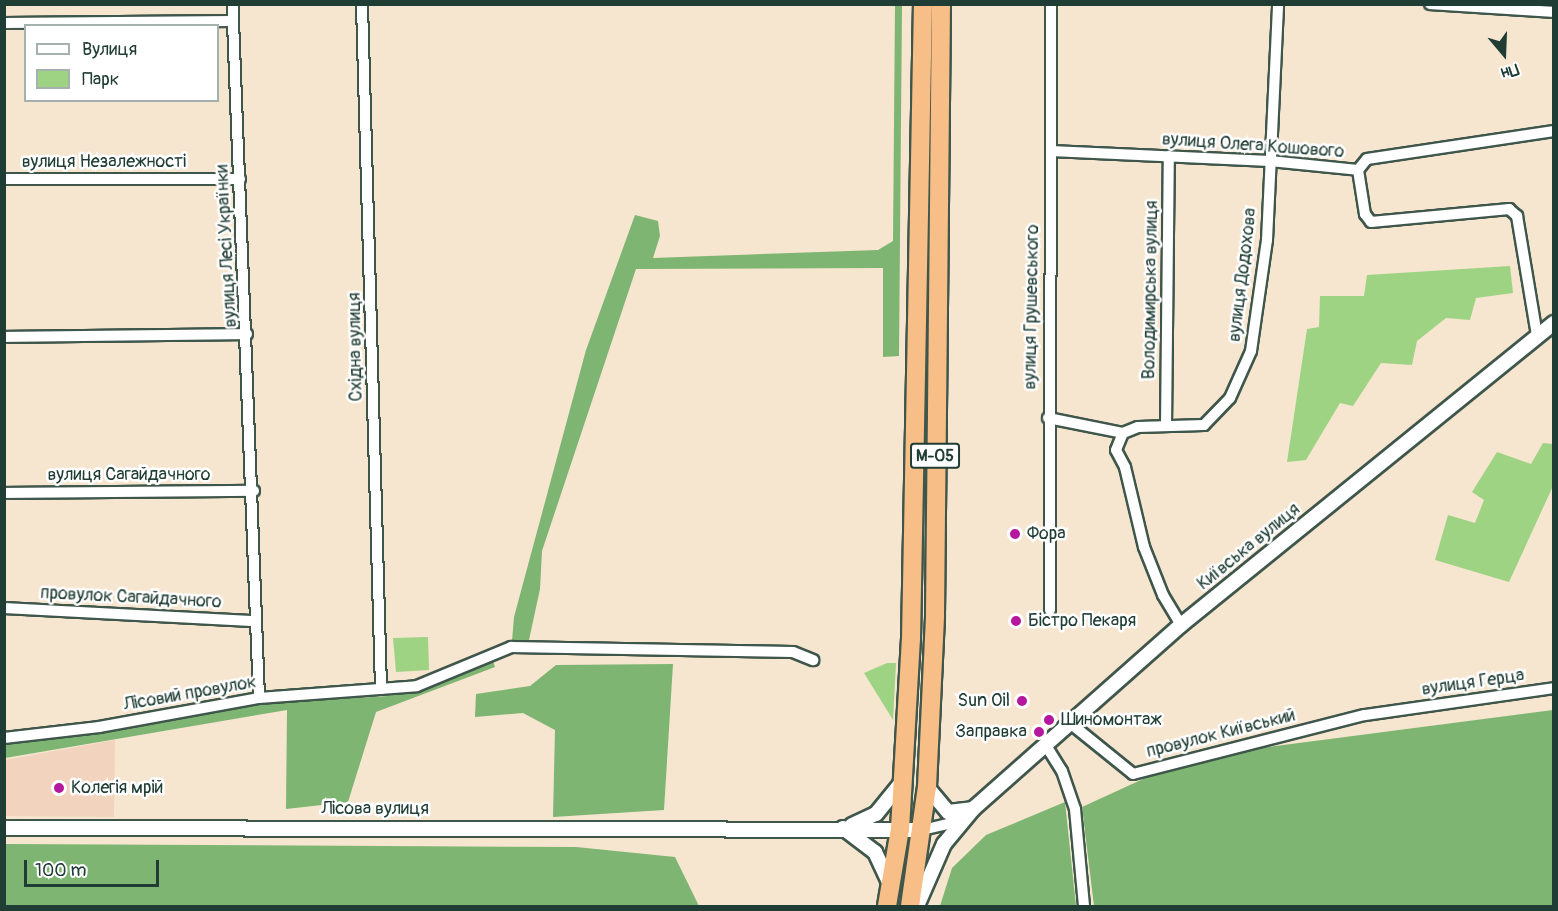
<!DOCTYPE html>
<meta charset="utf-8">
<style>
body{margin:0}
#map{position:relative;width:1558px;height:911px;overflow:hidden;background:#f6e5cf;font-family:Pangolin,sans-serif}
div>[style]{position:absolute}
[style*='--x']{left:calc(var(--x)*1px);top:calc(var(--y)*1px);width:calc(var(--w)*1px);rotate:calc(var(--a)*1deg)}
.built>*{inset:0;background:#f2d4be}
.green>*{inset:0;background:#9ed384}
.forest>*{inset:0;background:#7eb572}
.roads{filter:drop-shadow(2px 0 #3f564b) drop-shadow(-2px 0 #3f564b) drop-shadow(0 2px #3f564b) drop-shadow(0 -2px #3f564b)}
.minor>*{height:10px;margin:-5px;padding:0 5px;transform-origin:5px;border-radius:5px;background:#fff}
.tertiary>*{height:14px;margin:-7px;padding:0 7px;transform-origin:7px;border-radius:7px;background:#fff}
.trunk>*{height:18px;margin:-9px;padding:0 9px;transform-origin:9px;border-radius:9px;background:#f7be88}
.dots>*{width:16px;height:16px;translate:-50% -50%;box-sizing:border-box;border:3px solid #fff;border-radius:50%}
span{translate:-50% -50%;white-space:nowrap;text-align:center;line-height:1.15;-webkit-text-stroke:5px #fff;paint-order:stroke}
.shield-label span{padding:2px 4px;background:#fff;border:2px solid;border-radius:4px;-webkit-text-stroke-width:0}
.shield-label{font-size:16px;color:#1f3d34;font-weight:700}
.street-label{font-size:18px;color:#1f3d34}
.poi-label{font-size:18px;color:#1f3d34}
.left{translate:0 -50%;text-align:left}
.right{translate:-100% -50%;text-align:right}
.frame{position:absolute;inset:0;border:6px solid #1f3d34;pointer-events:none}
.legend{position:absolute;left:24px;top:24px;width:195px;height:78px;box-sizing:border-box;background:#fff;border:2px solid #a5b1ae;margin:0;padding:8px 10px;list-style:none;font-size:18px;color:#1f3d34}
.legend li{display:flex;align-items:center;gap:12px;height:30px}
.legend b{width:30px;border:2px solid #a5b1ae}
.north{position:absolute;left:1474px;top:24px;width:60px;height:60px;-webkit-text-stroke:4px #fff;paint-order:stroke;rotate:161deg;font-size:16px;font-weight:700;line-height:24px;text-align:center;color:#1f3d34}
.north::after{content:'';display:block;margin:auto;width:21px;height:27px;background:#1f3d34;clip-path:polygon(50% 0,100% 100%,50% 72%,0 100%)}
.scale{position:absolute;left:24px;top:860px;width:135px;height:27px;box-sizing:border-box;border:3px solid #1f3d34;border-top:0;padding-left:8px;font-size:18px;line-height:21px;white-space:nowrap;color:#1f3d34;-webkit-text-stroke:4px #fff;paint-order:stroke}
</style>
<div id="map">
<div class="built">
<i style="clip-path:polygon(115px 740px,114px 817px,5px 816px,5px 760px)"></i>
</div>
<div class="green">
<i style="clip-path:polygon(1510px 266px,1513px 293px,1476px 298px,1470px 320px,1446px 318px,1417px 341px,1412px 365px,1381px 363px,1353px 406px,1340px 403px,1306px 460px,1287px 462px,1307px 329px,1319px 327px,1320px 296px,1364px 296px,1367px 275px)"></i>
<i style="clip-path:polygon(1543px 443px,1553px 444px,1553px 486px,1509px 582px,1435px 560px,1448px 515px,1475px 523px,1484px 500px,1472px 492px,1497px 452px,1531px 464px)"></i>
<i style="clip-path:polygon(428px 637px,429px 670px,396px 672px,393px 638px)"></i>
<i style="clip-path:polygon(887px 663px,896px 663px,893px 720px,864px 673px)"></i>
</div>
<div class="forest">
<i style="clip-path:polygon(895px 5px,902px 5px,899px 356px,883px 357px,883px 268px,636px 269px,542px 551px,540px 589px,529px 640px,512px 641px,514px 617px,586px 350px,635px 215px,658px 221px,660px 236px,653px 258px,878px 250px,893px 241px)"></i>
<i style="clip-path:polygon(493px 661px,495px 667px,376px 712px,348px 802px,286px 809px,287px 710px,5px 758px,5px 744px,256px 704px,388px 696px,423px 689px)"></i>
<i style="clip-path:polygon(673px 664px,664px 810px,553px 817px,555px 730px,523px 713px,475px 717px,476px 694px,530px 686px,556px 665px)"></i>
<i style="clip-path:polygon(1553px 710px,1553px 906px,1094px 906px,1082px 807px,1154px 774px,1252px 749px)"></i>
<i style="clip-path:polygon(1065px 802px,1076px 906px,940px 906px,952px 868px,986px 835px)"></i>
<i style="clip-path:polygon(5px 844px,576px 847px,675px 857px,699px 906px,5px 906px)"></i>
</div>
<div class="roads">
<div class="minor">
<i style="--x:233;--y:4;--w:17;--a:90"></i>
<i style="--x:362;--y:4;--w:685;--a:88.41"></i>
<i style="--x:1430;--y:4;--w:124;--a:3.7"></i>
<i style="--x:4;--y:23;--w:229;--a:-0.5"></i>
<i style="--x:233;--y:21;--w:677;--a:87.8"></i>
<i style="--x:1051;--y:151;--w:219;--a:2.6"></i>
<i style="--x:1270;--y:161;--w:88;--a:5.8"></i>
<i style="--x:1358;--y:170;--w:14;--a:-51"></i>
<i style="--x:1367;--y:159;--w:189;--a:-8.5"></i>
<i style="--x:1358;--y:170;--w:45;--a:81"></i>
<i style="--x:1365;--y:214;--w:10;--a:53"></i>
<i style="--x:1371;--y:222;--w:139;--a:-5.4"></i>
<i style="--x:1509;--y:209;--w:11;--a:41"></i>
<i style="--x:1517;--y:216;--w:122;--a:80.5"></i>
<i style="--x:4;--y:179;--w:236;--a:0"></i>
<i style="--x:4;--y:337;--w:243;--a:-0.7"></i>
<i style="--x:1048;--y:418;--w:76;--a:11.3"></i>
<i style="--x:1166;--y:426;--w:270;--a:-89.4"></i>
<i style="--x:4;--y:493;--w:250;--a:-0.5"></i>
<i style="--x:4;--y:608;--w:252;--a:3"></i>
<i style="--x:1050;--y:610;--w:606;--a:-89.91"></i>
<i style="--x:1181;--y:625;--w:35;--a:-121"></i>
<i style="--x:1163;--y:595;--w:52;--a:-111.6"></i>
<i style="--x:1144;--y:547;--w:82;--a:-103.4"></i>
<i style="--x:1125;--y:467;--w:19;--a:-118"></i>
<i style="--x:1116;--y:450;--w:18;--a:-68"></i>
<i style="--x:1123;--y:433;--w:16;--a:-22"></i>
<i style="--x:1138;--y:427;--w:66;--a:-1.7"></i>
<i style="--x:1204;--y:425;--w:37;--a:-46"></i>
<i style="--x:1230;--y:398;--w:51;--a:-65.9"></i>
<i style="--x:1251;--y:351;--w:112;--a:-81.8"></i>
<i style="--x:1267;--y:240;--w:236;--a:-87.3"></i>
<i style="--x:1070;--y:723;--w:81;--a:39"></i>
<i style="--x:1133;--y:774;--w:239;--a:-14.3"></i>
<i style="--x:1365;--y:715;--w:191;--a:-8.1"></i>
<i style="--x:4;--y:738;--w:96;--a:-6.6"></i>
<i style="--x:99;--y:727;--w:163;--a:-10.3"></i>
<i style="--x:259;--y:698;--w:158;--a:-4.3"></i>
<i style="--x:417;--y:686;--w:102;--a:-22.5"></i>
<i style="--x:511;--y:647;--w:282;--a:1"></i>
<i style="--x:793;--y:652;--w:22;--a:22"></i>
<i style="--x:1045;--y:744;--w:32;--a:58"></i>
<i style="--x:1062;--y:771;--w:40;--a:71.1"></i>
<i style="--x:1075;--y:809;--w:97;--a:84.7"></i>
<i style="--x:922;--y:830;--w:28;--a:-13"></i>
<i style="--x:949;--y:824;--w:20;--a:-33"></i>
</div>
<div class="tertiary">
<i style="--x:927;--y:787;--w:33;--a:50"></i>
<i style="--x:948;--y:812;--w:24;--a:-7"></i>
<i style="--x:852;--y:825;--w:26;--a:-25"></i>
<i style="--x:876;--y:814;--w:41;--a:-50.9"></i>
<i style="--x:4;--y:828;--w:918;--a:0.12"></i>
<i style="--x:843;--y:828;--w:40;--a:37"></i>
<i style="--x:875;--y:852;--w:35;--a:65"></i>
<i style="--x:917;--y:906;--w:68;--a:-66.5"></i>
<i style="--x:944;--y:844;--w:47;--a:-50.2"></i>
<i style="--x:974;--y:808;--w:276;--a:-41.5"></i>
<i style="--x:1181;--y:625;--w:480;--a:-39"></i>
</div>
<div class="trunk">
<i style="--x:887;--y:906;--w:78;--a:-80.4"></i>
<i style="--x:900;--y:829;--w:190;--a:-86.7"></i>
<i style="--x:911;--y:639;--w:635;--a:-88.92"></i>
<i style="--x:910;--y:906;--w:120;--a:-81.9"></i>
<i style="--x:927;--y:787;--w:172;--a:-87.3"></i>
<i style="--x:935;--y:615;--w:611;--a:-89.44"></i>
</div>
</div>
<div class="dots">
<i style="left:1015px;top:534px;background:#b5179e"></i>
<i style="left:1016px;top:621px;background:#b5179e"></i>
<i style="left:1022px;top:701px;background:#b5179e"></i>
<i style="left:1049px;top:720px;background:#b5179e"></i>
<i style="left:1039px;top:732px;background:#b5179e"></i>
<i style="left:59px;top:788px;background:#b5179e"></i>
</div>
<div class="shield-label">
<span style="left:935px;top:456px">М-05</span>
</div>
<div class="street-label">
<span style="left:1253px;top:146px;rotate:4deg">вулиця Олега Кошового</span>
<span style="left:104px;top:162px">вулиця Незалежності</span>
<span style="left:227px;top:246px;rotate:-93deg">вулиця Лесі Українки</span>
<span style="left:1243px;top:275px;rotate:-83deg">вулиця Додохова</span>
<span style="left:1151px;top:290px;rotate:-89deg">Володимирська вулиця</span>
<span style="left:1032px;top:307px;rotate:-89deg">вулиця Грушевського</span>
<span style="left:356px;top:347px;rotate:-91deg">Східна вулиця</span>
<span style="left:129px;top:475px">вулиця Сагайдачного</span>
<span style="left:1249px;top:547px;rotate:-39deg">Київська вулиця</span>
<span style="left:131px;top:598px;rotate:3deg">провулок Сагайдачного</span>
<span style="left:1473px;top:683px;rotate:-8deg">вулиця Герца</span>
<span style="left:190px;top:694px;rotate:-10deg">Лісовий провулок</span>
<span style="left:1221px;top:734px;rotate:-14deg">провулок Київський</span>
<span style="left:375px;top:809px">Лісова вулиця</span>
</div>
<div class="poi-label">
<span class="left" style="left:1027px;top:534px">Фора</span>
<span class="left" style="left:1028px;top:621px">Бістро Пекаря</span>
<span class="right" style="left:1010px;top:701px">Sun Oil</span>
<span class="left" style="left:1061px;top:720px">Шиномонтаж</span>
<span class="right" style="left:1027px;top:732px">Заправка</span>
<span class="left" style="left:71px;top:788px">Колегія мрій</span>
</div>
<div class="frame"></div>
<ul class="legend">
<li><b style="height:8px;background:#fff"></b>Вулиця</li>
<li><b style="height:16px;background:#9ed384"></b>Парк</li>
</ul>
<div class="north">Пн</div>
<div class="scale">100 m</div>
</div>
